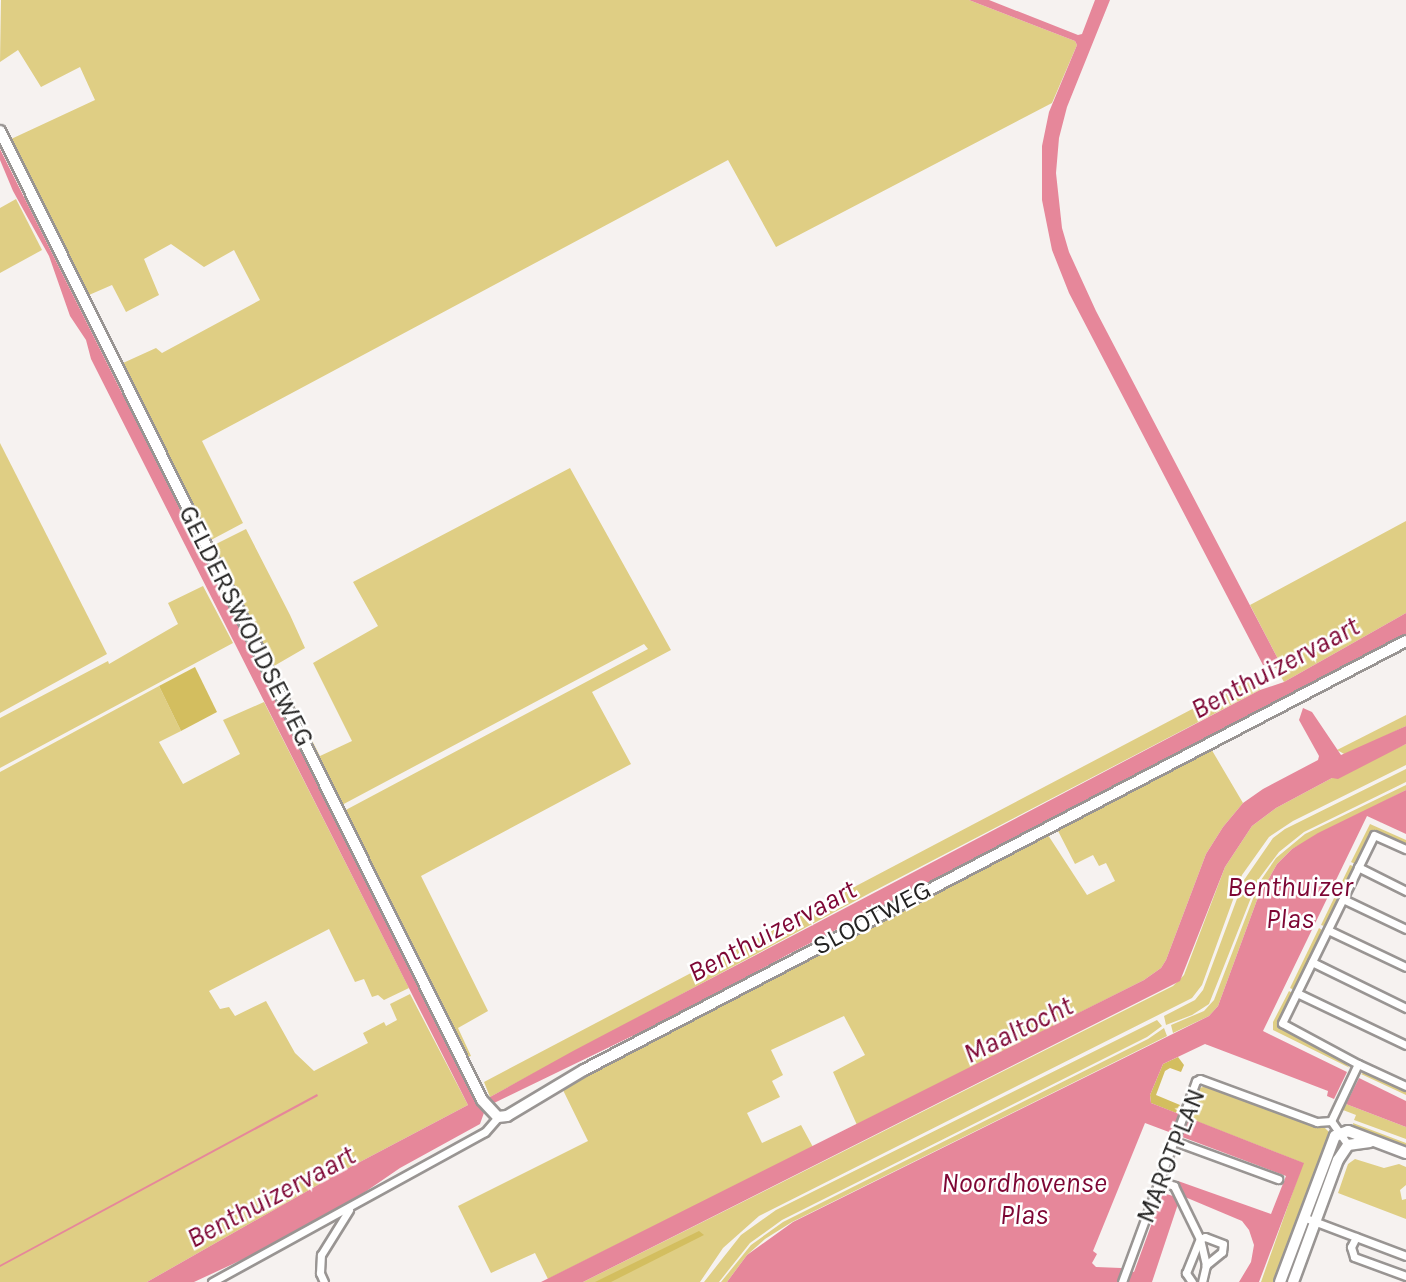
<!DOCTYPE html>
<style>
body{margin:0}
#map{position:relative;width:1406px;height:1282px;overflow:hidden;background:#f6f2f0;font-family:Karla,sans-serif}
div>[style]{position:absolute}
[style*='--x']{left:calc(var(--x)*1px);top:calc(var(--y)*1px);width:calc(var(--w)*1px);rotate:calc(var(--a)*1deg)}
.green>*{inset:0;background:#dfce84}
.forest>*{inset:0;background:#d3be5f}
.water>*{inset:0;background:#e6879a}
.roads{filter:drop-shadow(2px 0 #999593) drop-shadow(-2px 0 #999593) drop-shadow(0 2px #999593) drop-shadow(0 -2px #999593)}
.street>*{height:7px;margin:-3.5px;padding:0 3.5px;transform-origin:3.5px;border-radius:3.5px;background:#fff}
.secondary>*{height:10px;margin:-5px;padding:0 5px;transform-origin:5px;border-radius:5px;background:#fff}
span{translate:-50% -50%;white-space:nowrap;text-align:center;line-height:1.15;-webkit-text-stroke:5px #fff;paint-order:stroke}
.street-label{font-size:26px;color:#242322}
.water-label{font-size:28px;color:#7d0634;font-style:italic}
</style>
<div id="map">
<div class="green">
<i style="clip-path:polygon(evenodd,1px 0,969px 0,1075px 41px,1077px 45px,1052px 103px,776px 247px,728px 160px,202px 441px,243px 523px,211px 540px,214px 545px,246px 529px,290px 615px,305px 648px,274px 666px,320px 756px,352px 741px,313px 663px,378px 626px,353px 582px,570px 468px,671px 650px,592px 692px,631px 764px,421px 876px,488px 1011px,458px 1028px,471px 1056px,465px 1058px,342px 812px,648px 649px,644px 644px,340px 806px,9px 140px,95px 100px,80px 67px,41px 87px,18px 50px,0 62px,1px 0,171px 244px,204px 267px,234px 250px,260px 300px,162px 353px,156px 348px,123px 363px,89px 295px,112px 285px,126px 312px,159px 295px,144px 259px,171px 244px)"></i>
<i style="clip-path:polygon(16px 199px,42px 250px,0 273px,0 208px)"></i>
<i style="clip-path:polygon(0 443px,107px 654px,0 713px)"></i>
<i style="clip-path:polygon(1406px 521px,1406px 613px,1284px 682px,1276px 668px,1278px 659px,1250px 605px)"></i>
<i style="clip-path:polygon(203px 586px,233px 643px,0 768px,0 718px,108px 661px,109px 664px,178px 624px,168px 603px)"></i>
<i style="clip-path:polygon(1253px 677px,1260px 690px,870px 893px,490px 1097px,484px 1082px)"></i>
<i style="clip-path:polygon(159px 686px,181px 731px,159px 742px,183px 784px,240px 754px,223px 720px,264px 702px,409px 988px,384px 1000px,378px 995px,372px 997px,364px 979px,355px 982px,329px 929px,209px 991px,220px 1009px,229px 1007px,235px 1016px,266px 1001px,295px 1053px,314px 1071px,368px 1043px,363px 1033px,384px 1022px,386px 1026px,397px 1020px,390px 1004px,410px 994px,468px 1105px,339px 1173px,147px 1282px,0 1282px,0 772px)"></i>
<i style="clip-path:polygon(1406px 715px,1406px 726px,1346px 755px,1337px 750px)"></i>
<i style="clip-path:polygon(1406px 744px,1406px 765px,1293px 821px,1269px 837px,1242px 875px,1202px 985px,1192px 998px,759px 1216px,723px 1248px,700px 1282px,583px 1282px,1173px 986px,1184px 975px,1225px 867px,1252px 826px,1276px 808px,1332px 778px)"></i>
<i style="clip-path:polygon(1210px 747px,1243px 803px,1223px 827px,1206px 854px,1166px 960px,1161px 968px,1144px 980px,857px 1125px,833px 1072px,865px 1055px,844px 1016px,771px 1050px,783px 1075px,772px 1081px,780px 1097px,747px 1113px,762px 1143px,801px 1125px,813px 1147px,548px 1279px,535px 1253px,491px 1273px,458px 1206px,588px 1141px,561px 1086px,1046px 832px,1087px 895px,1115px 881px,1106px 863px,1099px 866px,1093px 855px,1075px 864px,1056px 827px)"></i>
<i style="clip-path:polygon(1406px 769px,1406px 782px,1304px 832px,1279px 852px,1258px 880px,1209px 1004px,1192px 1015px,1166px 1025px,1164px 1016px,1195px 1000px,1203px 990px,1244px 880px,1273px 838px,1285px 829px)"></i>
<i style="clip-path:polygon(1406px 785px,1406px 790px,1292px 849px,1277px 864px,1257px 900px,1218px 1006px,1209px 1016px,1173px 1033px,1171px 1025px,1204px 1011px,1214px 1000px,1259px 883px,1276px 858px,1305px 834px)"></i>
<i style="clip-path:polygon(1370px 824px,1406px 840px,1406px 846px,1374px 832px,1355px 864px,1351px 862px)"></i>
<i style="clip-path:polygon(1350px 865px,1353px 866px,1352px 871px,1327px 922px,1324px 926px,1321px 925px)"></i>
<i style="clip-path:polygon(1319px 928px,1322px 930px,1321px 935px,1294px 990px,1290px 988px)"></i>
<i style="clip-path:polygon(1289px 991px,1292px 993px,1279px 1022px,1282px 1029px,1339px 1057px,1350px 1068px,1273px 1030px,1273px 1022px)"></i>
<i style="clip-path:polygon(1157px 1020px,1162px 1026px,1147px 1037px,782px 1220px,750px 1243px,719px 1282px,704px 1282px,741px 1235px,776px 1210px)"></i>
<i style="clip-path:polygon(1164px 1028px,1167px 1036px,792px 1222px,765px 1239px,747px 1255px,727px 1282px,721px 1282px,751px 1245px,783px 1222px,1148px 1039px)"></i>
<i style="clip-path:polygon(1365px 1072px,1406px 1090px,1406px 1095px,1361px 1074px)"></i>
<i style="clip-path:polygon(1207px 1086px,1323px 1126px,1329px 1132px,1276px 1282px,1261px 1282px,1303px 1163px,1188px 1118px,1199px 1088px)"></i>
<i style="clip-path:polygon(1346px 1104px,1406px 1127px,1406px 1139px,1354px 1120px,1356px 1115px,1343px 1110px)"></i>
<i style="clip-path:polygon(1353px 1123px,1406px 1143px,1406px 1149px,1354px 1131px)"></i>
<i style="clip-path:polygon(1355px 1159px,1384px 1168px,1399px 1164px,1406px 1167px,1406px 1185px,1400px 1190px,1402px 1200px,1406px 1199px,1406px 1219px,1338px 1193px,1348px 1164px)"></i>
</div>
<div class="forest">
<i style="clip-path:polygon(195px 667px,217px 712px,181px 731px,159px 686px)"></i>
<i style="clip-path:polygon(1178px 1057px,1184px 1065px,1181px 1072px,1170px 1068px,1165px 1071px,1156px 1095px,1180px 1105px,1176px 1113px,1151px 1103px,1150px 1095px,1163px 1064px)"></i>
<i style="clip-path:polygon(699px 1231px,704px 1235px,611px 1282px,595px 1282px)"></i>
</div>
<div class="water">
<i style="clip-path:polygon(969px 0,989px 0,1078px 35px,1082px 34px,1095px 0,1110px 0,1067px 107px,1059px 138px,1056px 173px,1062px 228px,1069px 252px,1096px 311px,1278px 659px,1276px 668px,1263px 665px,1069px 293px,1052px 250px,1042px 200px,1042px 146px,1049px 112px,1077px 45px,1075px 41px)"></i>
<i style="clip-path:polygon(0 149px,417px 984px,477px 1104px,483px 1108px,490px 1097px,573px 1051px,1260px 690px,1284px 682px,1406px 613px,1406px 637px,789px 954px,686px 1010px,492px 1104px,485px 1110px,480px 1124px,400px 1168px,333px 1214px,276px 1244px,194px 1282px,147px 1282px,339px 1173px,468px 1105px,91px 359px,86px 340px,70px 316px,49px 256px,13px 191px,0 160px)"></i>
<i style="clip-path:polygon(1303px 708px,1312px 712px,1341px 755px,1406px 726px,1406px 744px,1338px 779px,1332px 778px,1276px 808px,1252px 826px,1225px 867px,1180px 981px,583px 1282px,541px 1282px,1144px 980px,1161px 968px,1166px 960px,1206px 854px,1223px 827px,1243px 803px,1263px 789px,1318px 760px,1319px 756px,1299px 720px)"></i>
<i style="clip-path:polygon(evenodd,1406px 790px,1406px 834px,1367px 816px,1263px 1031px,1347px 1072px,1334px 1099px,1327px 1096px,1328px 1091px,1205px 1044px,1163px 1064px,1150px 1095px,1151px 1103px,1304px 1163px,1259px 1282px,1239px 1282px,1251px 1262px,1254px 1245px,1249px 1230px,1242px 1221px,1185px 1197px,1178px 1204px,1152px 1282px,727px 1282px,747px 1255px,793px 1222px,1209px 1016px,1218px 1006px,1257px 900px,1277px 864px,1292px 849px,1318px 833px,1406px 790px,1145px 1123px,1286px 1176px,1271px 1214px,1178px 1181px,1179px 1188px,1173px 1196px,1163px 1193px,1134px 1272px,1121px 1268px,1096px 1267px,1092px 1263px,1097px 1254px,1093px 1251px,1145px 1123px)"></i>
<i style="clip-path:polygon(1359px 1078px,1406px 1101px,1406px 1127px,1346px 1104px)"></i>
<i style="clip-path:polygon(317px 1094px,318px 1096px,0 1267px,0 1265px)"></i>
</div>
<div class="roads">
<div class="street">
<i style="--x:1358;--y:867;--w:54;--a:26.6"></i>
<i style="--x:1343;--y:899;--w:70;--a:25.5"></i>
<i style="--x:1328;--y:930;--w:86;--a:25.4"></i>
<i style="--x:1312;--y:962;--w:105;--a:26.1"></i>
<i style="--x:1297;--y:993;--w:121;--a:25.5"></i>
<i style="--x:1358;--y:1064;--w:86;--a:-151.7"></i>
<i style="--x:1282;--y:1023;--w:209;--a:-63.9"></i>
<i style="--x:1374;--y:835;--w:35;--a:24"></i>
<i style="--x:1174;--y:1141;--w:111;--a:20.1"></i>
<i style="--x:1348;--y:1145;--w:29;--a:-125"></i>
<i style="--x:1331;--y:1121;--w:63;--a:-64.7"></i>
<i style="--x:1358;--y:1064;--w:53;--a:24.6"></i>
<i style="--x:1159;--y:1181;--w:16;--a:18"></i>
<i style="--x:1174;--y:1186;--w:59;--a:63.9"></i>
<i style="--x:1200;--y:1239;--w:27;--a:77"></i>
<i style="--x:1303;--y:1217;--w:110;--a:20.7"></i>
<i style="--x:1356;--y:1237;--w:11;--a:117"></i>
<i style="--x:1351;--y:1247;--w:10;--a:73"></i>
<i style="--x:1354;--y:1257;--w:55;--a:20.1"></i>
<i style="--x:1200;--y:1239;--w:5;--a:-22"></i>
<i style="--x:1205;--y:1237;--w:19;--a:21"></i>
<i style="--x:1223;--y:1244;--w:8;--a:97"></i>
<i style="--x:1222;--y:1252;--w:21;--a:141"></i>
<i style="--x:1206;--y:1265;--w:17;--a:103"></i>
<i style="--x:212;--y:1282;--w:311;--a:-28.8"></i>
<i style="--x:485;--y:1132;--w:20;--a:-49"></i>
<i style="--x:324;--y:1282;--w:10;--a:-114"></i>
<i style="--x:320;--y:1273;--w:18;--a:-87"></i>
<i style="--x:321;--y:1255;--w:53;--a:-58.1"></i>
<i style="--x:1122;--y:1282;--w:214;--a:-69.8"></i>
<i style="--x:1196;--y:1081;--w:4;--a:-27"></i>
<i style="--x:1200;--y:1079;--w:125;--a:20.2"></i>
<i style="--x:1317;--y:1122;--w:14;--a:-4"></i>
<i style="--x:1192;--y:1282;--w:11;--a:-124"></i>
<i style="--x:1186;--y:1273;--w:35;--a:-68"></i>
</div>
<div class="secondary">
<i style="--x:0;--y:131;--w:1082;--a:63.55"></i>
<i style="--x:482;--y:1100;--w:23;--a:47"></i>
<i style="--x:498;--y:1117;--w:9;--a:-6"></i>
<i style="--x:507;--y:1116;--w:90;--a:-30.9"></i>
<i style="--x:584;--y:1070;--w:927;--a:-27.56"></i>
<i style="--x:1280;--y:1282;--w:156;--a:-69.4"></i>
<i style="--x:1335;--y:1136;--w:14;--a:-21"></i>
<i style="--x:1348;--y:1131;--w:62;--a:20.8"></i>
<i style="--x:1293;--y:1282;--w:130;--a:-69.8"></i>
<i style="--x:1338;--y:1160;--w:18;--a:-56"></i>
<i style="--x:1348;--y:1145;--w:22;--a:-8"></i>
</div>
</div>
<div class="street-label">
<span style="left:246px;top:626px;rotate:63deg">GELDERSWOUDSEWEG</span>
<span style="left:872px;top:918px;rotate:-28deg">SLOOTWEG</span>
<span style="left:1171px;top:1156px;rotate:-68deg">MAROTPLAN</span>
</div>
<div class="water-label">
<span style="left:1275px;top:668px;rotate:-28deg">Benthuizervaart</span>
<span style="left:1290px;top:903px">Benthuizer<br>Plas</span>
<span style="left:772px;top:931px;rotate:-28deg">Benthuizervaart</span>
<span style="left:1018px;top:1030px;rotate:-26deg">Maaltocht</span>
<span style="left:1024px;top:1199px">Noordhovense<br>Plas</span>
<span style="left:271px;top:1197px;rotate:-28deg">Benthuizervaart</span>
</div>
</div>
